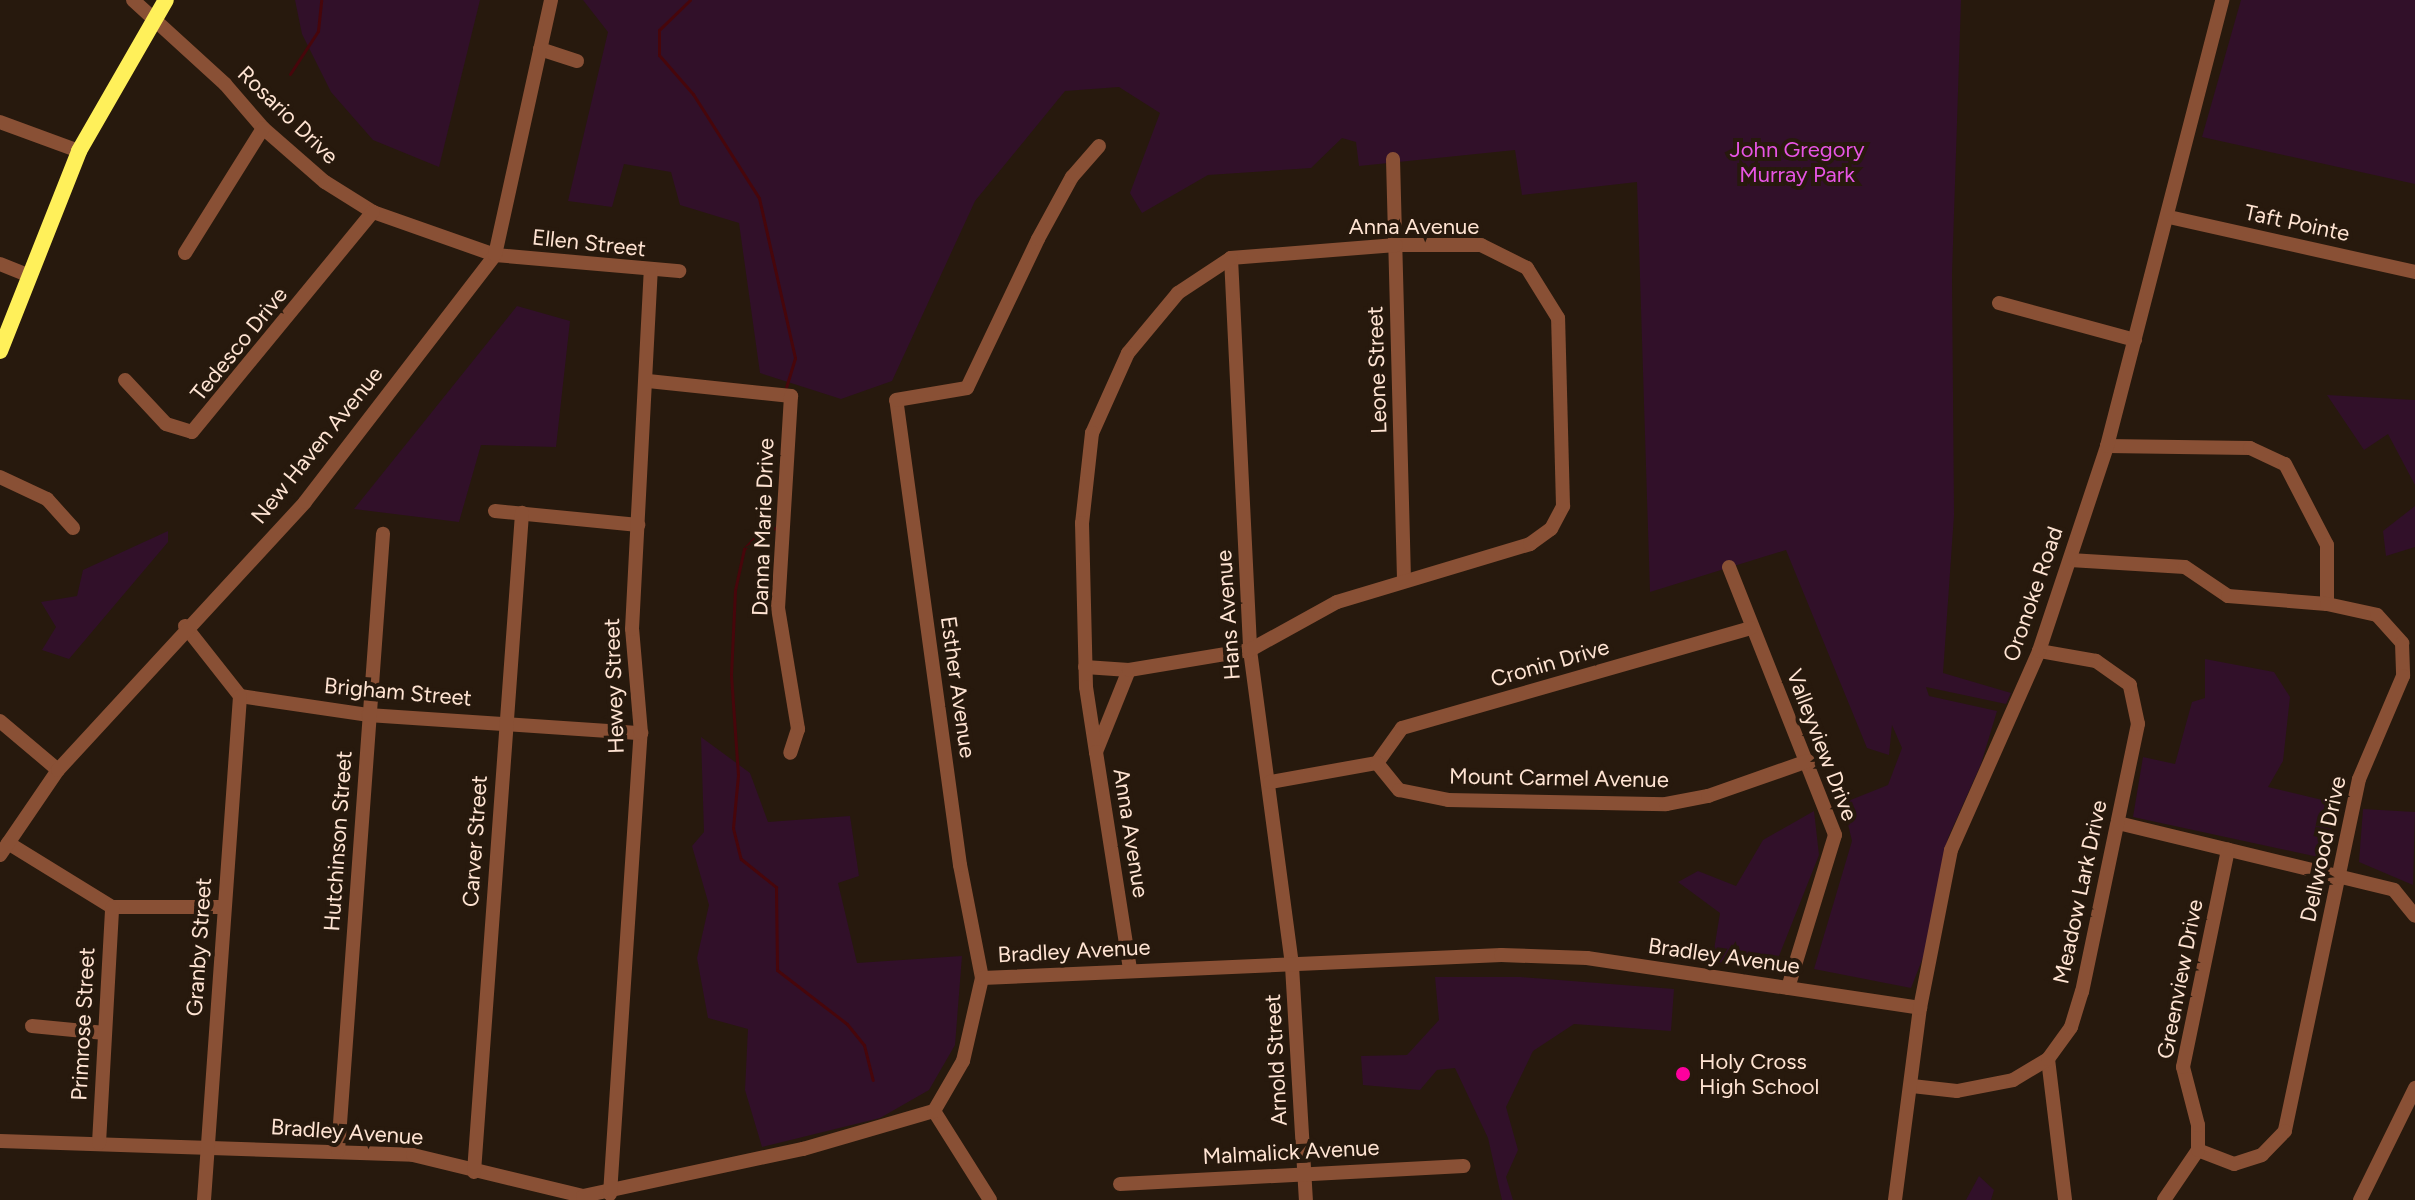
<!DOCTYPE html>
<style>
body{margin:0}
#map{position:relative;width:2415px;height:1200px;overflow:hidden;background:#27190d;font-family:Figtree,sans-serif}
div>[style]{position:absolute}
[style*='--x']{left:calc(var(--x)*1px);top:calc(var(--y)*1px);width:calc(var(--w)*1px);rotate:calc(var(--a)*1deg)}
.green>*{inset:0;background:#311029}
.stream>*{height:3px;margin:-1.5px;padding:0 1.5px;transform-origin:1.5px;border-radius:1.5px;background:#47060b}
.minor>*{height:14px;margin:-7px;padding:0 7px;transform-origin:7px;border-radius:7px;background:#895035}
.major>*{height:16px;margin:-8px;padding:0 8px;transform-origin:8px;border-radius:8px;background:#fff05a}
.dots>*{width:22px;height:22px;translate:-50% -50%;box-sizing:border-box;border:4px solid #27190d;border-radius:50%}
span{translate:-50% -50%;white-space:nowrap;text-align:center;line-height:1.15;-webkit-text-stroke:8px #27190d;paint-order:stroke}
.street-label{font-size:22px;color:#ffe4d3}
.park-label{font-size:22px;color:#e855e4}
.poi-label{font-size:22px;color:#ffe4d3}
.left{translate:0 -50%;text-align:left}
</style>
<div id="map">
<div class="green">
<i style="clip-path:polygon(295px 0,480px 0,439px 167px,373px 140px,331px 92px,302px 34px)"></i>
<i style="clip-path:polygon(583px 0,1961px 0,1952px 275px,1954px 515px,1943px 673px,2011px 693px,2006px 704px,1926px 687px,1929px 696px,1997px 711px,1981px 764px,1948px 838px,1924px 955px,1911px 988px,1814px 969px,1852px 841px,1843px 803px,1888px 785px,1902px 748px,1892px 725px,1889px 755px,1867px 748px,1786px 550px,1650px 592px,1637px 182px,1522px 195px,1515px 150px,1359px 166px,1356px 142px,1342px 138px,1311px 168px,1208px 175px,1142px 213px,1130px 193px,1160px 113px,1119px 87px,1065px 91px,975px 201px,892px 381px,841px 399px,760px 373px,739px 223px,680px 205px,671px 172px,624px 164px,612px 207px,568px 201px,608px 32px)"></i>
<i style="clip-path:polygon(2241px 0,2415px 0,2415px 184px,2202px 137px)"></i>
<i style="clip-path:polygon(517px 306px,570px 321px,556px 447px,481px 445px,459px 522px,354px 509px)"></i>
<i style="clip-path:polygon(2327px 395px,2415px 400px,2415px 485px,2388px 434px,2364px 450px)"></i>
<i style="clip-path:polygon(2415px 506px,2415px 547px,2386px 556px,2383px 531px)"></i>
<i style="clip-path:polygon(168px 531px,168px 542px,69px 659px,42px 650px,56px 627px,41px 602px,77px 596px,83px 570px)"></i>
<i style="clip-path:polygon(2205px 659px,2274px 672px,2290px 697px,2283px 761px,2268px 787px,2339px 804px,2323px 858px,2133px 817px,2143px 757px,2175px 764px,2192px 702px,2205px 698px)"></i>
<i style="clip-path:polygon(701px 737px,750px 773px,768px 822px,850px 816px,859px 876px,838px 883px,857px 963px,962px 956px,955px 1045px,929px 1090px,880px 1118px,762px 1147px,745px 1090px,748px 1029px,708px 1018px,697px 958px,709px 905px,692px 846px,704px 832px)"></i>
<i style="clip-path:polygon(2363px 809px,2415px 812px,2413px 885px,2359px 862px)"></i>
<i style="clip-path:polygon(1814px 811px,1819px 855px,1775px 966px,1712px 962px,1720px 913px,1678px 882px,1698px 871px,1736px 886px,1763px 840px)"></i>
<i style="clip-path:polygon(1435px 977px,1521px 977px,1674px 989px,1671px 1031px,1574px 1024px,1533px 1051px,1506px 1107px,1518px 1150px,1506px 1177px,1513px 1200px,1502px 1200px,1488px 1138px,1455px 1068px,1437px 1070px,1420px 1090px,1363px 1085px,1361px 1056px,1407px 1055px,1439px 1020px)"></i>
<i style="clip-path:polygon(1979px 1176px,1994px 1190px,1991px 1200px,1966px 1200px)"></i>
</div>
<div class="stream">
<i style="--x:690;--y:0;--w:43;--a:135.9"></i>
<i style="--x:659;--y:30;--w:25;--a:90"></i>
<i style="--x:659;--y:55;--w:52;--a:48.9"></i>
<i style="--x:693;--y:94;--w:123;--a:57.6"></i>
<i style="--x:759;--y:198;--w:164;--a:77.3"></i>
<i style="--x:795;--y:358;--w:30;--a:107"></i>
<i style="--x:290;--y:74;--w:51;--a:-56.9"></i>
<i style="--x:318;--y:31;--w:31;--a:-84"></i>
<i style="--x:775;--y:528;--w:19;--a:159"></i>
<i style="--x:757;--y:535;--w:19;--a:133"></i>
<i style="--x:744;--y:549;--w:42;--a:102.4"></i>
<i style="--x:735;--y:590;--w:85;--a:92.7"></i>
<i style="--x:731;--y:675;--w:100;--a:86"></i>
<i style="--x:738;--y:775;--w:53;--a:95.4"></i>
<i style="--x:733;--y:828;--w:32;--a:76"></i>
<i style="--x:741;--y:859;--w:45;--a:38.7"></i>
<i style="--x:776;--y:887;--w:83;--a:89.3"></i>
<i style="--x:777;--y:970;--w:88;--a:37.6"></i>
<i style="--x:847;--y:1024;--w:27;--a:51"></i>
<i style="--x:864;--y:1045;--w:36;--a:76"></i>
</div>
<div class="minor">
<i style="--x:133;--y:0;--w:125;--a:42.4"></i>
<i style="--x:225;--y:84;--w:58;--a:49.2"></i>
<i style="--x:263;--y:128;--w:82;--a:41.1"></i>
<i style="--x:325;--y:182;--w:57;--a:32"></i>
<i style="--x:373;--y:212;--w:129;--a:19.4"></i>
<i style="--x:495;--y:255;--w:185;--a:5"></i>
<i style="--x:540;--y:49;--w:39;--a:18"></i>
<i style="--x:0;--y:122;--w:84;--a:20.2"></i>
<i style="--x:1393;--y:159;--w:420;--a:88.5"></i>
<i style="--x:2169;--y:217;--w:252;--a:12.6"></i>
<i style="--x:185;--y:253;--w:147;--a:-58"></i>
<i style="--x:1231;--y:258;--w:392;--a:87.2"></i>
<i style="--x:1250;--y:650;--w:319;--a:82.4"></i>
<i style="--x:1292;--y:966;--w:234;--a:86.6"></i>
<i style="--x:0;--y:264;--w:31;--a:22"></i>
<i style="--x:1999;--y:303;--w:141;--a:15.2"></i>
<i style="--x:125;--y:380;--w:60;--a:47"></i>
<i style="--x:166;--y:424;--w:27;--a:17"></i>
<i style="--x:192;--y:432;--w:285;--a:-50.6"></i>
<i style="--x:648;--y:381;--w:144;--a:6"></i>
<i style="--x:791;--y:396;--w:212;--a:93.5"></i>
<i style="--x:778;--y:608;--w:123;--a:80.6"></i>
<i style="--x:798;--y:729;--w:25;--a:108"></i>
<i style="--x:2107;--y:446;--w:143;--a:0.8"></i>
<i style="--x:2250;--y:448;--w:38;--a:25"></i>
<i style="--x:2285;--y:464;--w:91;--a:62.6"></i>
<i style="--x:2327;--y:545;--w:59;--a:90"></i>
<i style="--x:0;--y:477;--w:52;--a:25.1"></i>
<i style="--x:47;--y:499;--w:39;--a:48"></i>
<i style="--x:495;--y:511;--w:144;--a:5.6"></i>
<i style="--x:2070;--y:560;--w:115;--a:3.5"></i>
<i style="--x:2185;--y:567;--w:52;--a:34"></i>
<i style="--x:2228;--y:596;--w:99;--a:4.6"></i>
<i style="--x:2327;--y:604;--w:51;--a:12.4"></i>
<i style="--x:2377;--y:615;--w:38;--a:48"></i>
<i style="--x:2402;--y:643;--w:33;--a:88"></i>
<i style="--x:2403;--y:676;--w:112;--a:113.1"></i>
<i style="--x:2359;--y:779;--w:360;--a:101.9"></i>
<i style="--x:2285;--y:1131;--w:33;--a:134"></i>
<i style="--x:2262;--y:1155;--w:29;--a:162"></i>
<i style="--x:2234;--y:1164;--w:39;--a:-159"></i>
<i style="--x:1729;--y:567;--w:288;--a:68.4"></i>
<i style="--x:1835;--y:835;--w:160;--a:107.1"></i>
<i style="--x:185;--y:626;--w:89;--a:51.8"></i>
<i style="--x:240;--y:696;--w:129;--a:8.4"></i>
<i style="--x:368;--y:715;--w:274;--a:3.8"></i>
<i style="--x:1085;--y:667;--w:44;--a:3.9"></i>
<i style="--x:0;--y:721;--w:76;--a:40.2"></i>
<i style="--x:1096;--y:752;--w:88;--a:-68.1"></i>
<i style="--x:1129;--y:670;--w:123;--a:-9.4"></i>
<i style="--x:1250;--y:650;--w:99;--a:-28.9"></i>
<i style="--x:1337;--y:602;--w:202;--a:-16.7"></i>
<i style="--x:1530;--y:544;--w:26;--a:-36"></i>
<i style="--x:1551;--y:529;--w:26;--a:-62"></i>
<i style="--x:1563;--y:506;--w:188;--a:-91.5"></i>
<i style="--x:1558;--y:318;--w:59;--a:-121.8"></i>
<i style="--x:1527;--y:268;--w:51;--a:-153.4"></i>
<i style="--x:1481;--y:245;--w:85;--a:180"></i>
<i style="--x:1396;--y:245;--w:166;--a:175.5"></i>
<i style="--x:1231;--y:258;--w:64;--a:146.6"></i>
<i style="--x:1178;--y:293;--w:78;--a:129.8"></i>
<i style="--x:1128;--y:353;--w:88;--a:114.2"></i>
<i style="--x:1092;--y:433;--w:91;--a:96.3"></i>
<i style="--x:1082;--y:523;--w:164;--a:88.6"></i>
<i style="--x:1086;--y:687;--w:66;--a:81.3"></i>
<i style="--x:1096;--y:752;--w:219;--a:81.1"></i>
<i style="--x:1377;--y:763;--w:43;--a:-54.5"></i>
<i style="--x:1402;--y:728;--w:363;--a:-16"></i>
<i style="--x:1270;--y:782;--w:109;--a:-10.1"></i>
<i style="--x:1377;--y:763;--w:35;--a:51"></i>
<i style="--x:1399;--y:790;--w:50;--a:11.5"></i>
<i style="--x:1448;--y:800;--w:218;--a:1.1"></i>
<i style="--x:1666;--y:804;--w:43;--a:-10.8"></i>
<i style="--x:1708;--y:796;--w:106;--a:-19.3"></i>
<i style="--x:2118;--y:823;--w:284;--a:13.6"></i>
<i style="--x:2394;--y:890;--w:33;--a:51"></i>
<i style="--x:8;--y:843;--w:122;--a:31.6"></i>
<i style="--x:112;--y:907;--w:112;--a:0"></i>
<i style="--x:0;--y:855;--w:103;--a:-55.7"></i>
<i style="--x:58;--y:770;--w:364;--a:-47.3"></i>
<i style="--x:305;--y:502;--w:312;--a:-52.4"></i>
<i style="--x:495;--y:255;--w:261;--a:-77.6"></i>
<i style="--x:982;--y:978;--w:115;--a:-101"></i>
<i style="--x:960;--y:865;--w:469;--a:-97.8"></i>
<i style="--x:896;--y:400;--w:72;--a:-9.6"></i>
<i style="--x:967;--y:388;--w:165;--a:-64.5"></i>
<i style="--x:1038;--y:239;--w:71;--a:-61.3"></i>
<i style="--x:1072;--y:177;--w:41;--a:-48.9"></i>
<i style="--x:32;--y:1026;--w:73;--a:5.5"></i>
<i style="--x:2048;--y:1059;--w:142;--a:83.1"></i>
<i style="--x:1912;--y:1086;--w:45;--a:6.3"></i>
<i style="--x:1957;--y:1091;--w:57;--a:-11.1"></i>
<i style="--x:2013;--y:1080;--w:41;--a:-31"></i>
<i style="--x:2048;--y:1059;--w:39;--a:-54"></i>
<i style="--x:2071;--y:1027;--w:37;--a:-73"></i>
<i style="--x:2082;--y:992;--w:274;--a:-78.2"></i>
<i style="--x:2138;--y:724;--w:40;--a:-102"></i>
<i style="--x:2130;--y:685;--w:42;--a:-144.8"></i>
<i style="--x:2096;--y:661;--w:58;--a:-170"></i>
<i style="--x:934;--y:1111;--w:105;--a:57.8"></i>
<i style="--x:0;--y:1141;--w:413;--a:1.9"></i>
<i style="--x:413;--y:1155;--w:175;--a:13.6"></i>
<i style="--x:583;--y:1196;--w:225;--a:-12.1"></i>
<i style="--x:803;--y:1149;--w:136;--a:-16.2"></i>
<i style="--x:934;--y:1111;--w:58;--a:-59.9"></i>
<i style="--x:963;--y:1061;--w:85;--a:-77.1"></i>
<i style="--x:982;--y:978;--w:520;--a:-2.54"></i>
<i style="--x:1501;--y:955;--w:86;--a:2"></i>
<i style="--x:1587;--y:958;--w:337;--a:8.5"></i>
<i style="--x:99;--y:1143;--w:236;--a:-86.8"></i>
<i style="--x:338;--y:1151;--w:619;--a:-85.83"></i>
<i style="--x:474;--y:1172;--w:661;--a:-85.83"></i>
<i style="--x:1120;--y:1184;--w:344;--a:-3"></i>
<i style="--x:610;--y:1194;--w:462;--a:-86.2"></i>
<i style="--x:641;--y:733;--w:104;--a:-94.9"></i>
<i style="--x:632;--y:629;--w:358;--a:-87"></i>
<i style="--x:204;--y:1200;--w:505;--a:-85.91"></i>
<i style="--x:1895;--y:1200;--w:194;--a:-82.6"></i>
<i style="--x:1920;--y:1008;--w:161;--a:-78.9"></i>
<i style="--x:1951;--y:850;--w:218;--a:-66.1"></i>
<i style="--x:2039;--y:651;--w:216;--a:-71.6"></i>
<i style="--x:2107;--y:446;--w:461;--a:-75.5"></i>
<i style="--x:2164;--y:1200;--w:60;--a:-55.8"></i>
<i style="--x:2198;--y:1150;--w:25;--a:-90"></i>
<i style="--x:2198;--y:1125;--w:60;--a:-104.5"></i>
<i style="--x:2183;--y:1067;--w:222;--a:-78.3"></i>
<i style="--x:2360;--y:1200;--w:125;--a:-63.8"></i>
</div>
<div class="major">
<i style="--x:0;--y:351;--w:215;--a:-68.4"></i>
<i style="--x:79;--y:151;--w:174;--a:-60.1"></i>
</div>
<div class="dots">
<i style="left:1683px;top:1074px;background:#fe009d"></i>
</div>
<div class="street-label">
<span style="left:288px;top:115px;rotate:44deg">Rosario Drive</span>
<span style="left:2297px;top:223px;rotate:12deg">Taft Pointe</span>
<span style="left:1414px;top:227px">Anna Avenue</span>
<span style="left:589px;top:243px;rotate:6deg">Ellen Street</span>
<span style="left:239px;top:344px;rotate:-51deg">Tedesco Drive</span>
<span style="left:1377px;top:370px;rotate:-92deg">Leone Street</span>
<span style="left:317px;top:445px;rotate:-51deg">New Haven Avenue</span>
<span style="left:763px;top:527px;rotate:-88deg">Danna Marie Drive</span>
<span style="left:2033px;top:594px;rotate:-71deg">Oronoke Road</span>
<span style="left:1228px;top:615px;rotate:-94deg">Hans Avenue</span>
<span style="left:1550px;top:663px;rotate:-16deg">Cronin Drive</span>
<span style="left:614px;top:686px;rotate:-92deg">Hewey Street</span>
<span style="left:958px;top:687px;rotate:82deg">Esther Avenue</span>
<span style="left:398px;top:692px;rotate:5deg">Brigham Street</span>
<span style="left:1822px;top:745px;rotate:69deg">Valleyview Drive</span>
<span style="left:1559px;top:778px;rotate:1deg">Mount Carmel Avenue</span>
<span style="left:1131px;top:833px;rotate:81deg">Anna Avenue</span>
<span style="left:338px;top:841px;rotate:-86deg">Hutchinson Street</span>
<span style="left:475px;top:841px;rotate:-86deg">Carver Street</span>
<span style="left:2323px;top:849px;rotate:-78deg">Dellwood Drive</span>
<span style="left:2080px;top:892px;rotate:-78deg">Meadow Lark Drive</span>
<span style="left:199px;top:947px;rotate:-86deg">Granby Street</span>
<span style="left:1074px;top:951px;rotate:-3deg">Bradley Avenue</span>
<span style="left:1724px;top:956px;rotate:8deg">Bradley Avenue</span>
<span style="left:2180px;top:979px;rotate:-79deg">Greenview Drive</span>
<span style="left:83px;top:1024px;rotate:-87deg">Primrose Street</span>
<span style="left:1276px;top:1060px;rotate:-93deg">Arnold Street</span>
<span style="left:347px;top:1132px;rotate:4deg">Bradley Avenue</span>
<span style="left:1291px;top:1152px;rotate:-3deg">Malmalick Avenue</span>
</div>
<div class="park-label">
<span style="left:1797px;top:162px">John Gregory<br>Murray Park</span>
</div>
<div class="poi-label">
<span class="left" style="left:1699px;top:1074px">Holy Cross<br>High School</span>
</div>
</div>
